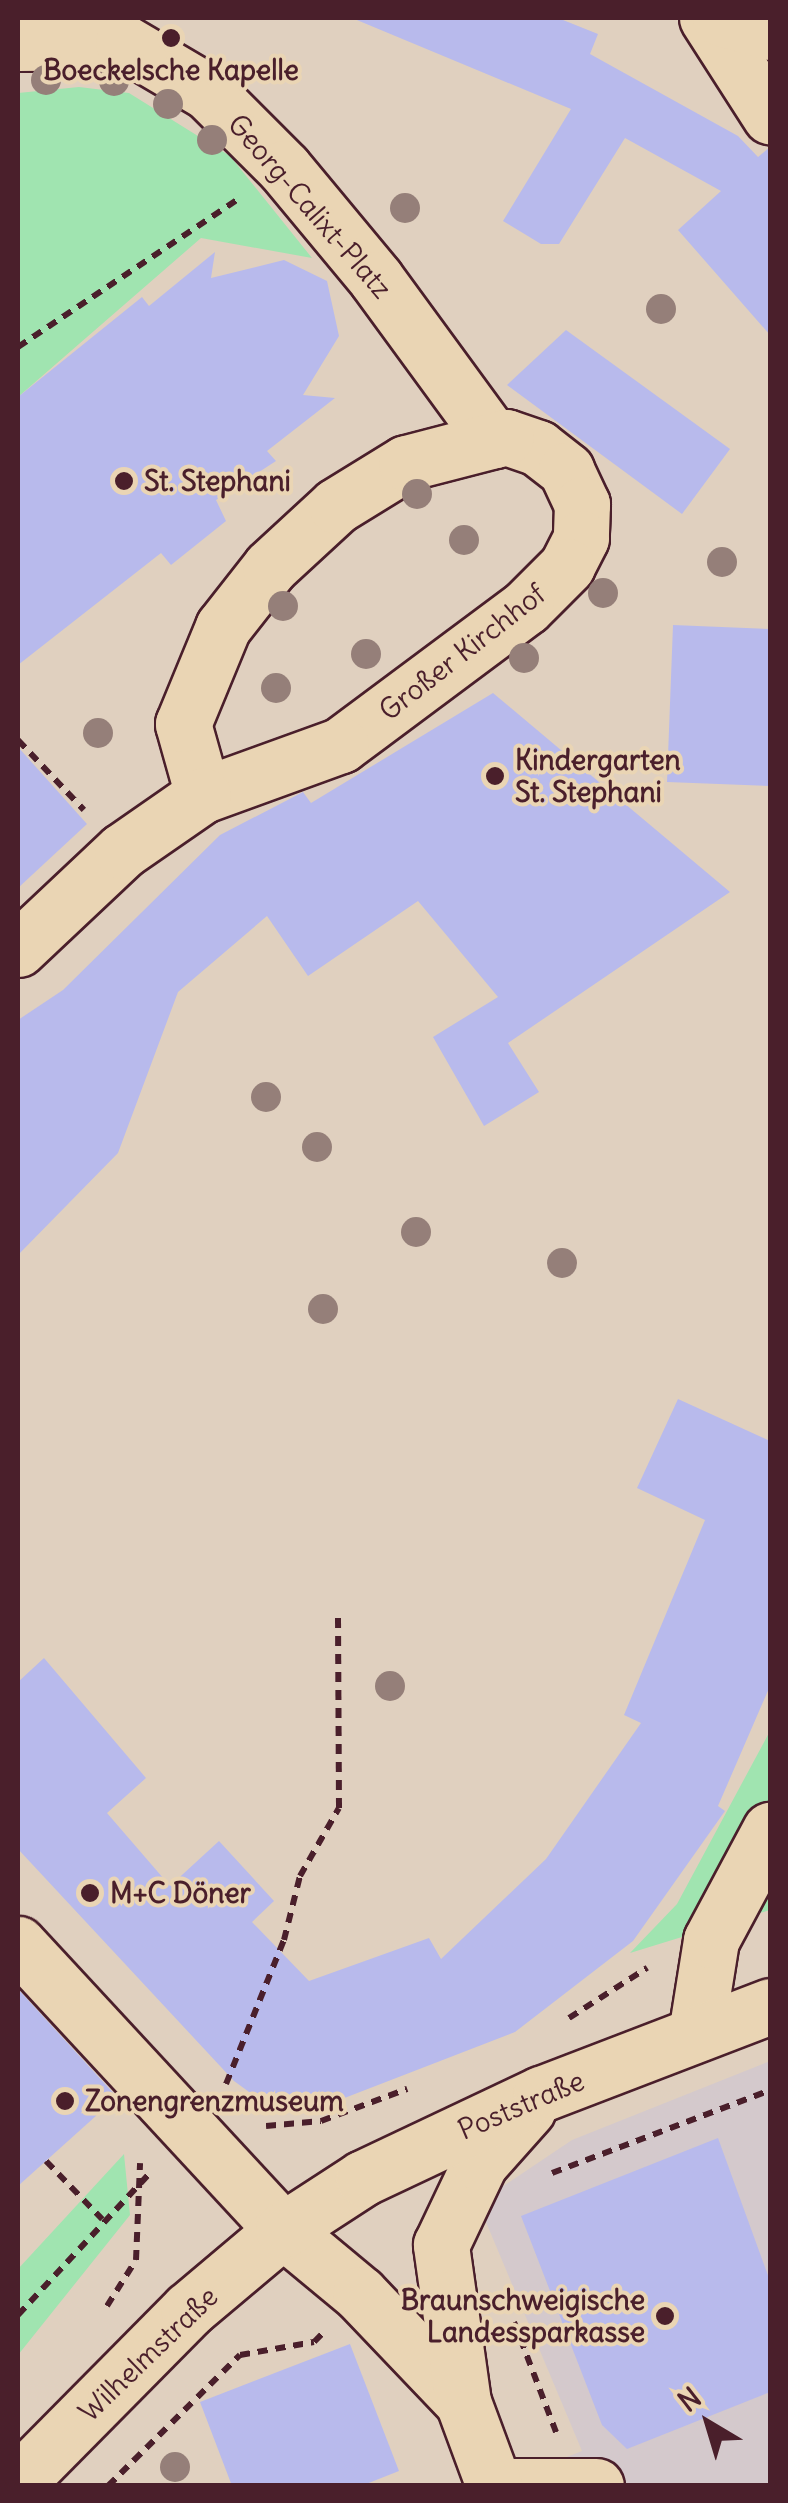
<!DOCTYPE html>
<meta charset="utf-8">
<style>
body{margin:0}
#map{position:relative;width:788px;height:2503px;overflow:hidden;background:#e0d0bf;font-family:Delius,sans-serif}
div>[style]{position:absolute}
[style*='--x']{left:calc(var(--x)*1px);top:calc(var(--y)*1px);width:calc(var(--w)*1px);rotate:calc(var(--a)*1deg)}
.built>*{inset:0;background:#d4c9cc}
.green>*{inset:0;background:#a0e4b0}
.building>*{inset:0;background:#b8baec}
.path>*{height:6px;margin-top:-3px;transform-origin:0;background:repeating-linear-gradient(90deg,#4a1f2b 0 10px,transparent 0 18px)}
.roads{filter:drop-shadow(2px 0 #4a1f2b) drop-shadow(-2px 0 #4a1f2b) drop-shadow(0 2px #4a1f2b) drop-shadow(0 -2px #4a1f2b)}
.street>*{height:55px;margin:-27.5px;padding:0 27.5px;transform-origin:27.5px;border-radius:27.5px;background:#ead5b4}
.secondary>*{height:55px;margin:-27.5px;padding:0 27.5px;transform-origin:27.5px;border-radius:27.5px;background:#ead5b4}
.trees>*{width:30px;height:30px;margin:-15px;border-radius:50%;background:#957f79}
.dots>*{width:28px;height:28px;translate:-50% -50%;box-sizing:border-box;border:5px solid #ead5b4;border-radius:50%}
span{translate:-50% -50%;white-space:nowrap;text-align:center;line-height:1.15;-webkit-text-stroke:8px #ead5b4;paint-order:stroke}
.poi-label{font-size:28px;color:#4a1f2b;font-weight:700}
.left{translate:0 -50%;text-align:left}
.right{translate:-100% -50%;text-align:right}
.street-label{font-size:28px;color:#4a1f2b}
.frame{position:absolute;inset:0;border:20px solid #4a1f2b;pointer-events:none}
.north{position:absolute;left:658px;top:2373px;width:100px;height:100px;-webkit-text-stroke:8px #ead5b4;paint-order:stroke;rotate:322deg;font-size:28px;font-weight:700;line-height:40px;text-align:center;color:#4a1f2b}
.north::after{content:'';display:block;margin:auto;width:35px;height:45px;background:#4a1f2b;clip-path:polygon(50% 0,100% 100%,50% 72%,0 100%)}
</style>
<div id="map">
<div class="built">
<i style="clip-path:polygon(770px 2061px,770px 2485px,496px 2485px,582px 2451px,478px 2203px,572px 2140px)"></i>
</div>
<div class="green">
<i style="clip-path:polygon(79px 87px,129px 93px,230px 156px,312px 258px,201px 238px,18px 397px,18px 93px)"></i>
<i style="clip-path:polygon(770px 1731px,770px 1910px,630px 1953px,677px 1904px)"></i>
<i style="clip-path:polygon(124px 2154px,130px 2215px,18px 2355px,18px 2269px)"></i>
</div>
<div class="building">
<i style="clip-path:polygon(352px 18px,558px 18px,598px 34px,590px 54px,738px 136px,758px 157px,770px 147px,770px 335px,678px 230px,721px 191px,625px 138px,559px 244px,541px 244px,503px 221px,571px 109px)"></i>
<i style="clip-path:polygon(215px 252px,211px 278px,284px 260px,327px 281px,339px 336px,303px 395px,335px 398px,267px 451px,276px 461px,216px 500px,226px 521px,171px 565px,161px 553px,18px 665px,18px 397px,142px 297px,149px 306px)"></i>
<i style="clip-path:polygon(566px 330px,730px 449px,682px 514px,507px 385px)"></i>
<i style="clip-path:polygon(673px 625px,770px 629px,770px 786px,667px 782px)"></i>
<i style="clip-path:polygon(493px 693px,730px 892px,508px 1043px,539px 1092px,484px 1126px,433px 1037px,498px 997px,418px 901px,308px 976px,267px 916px,178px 992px,118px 1153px,18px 1255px,18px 1020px,63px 990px,220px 835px,303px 792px,311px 803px)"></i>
<i style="clip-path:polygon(18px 747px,87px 824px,18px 888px)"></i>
<i style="clip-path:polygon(678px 1399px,770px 1441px,770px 1686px,718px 1806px,725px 1811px,633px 1941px,515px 2032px,316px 2109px,263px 2102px,234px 2081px,18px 1849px,18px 1682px,44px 1658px,146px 1778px,107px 1813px,170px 1886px,219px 1841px,274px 1901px,252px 1922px,309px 1981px,429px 1938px,441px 1959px,546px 1859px,641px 1723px,624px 1715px,705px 1520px,637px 1488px)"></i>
<i style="clip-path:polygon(18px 1989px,117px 2097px,18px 2186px)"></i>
<i style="clip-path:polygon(718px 2138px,770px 2281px,770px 2392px,627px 2449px,602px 2425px,521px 2216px)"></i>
<i style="clip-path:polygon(350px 2344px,399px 2471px,361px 2486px,232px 2486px,200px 2402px)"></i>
</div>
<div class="path">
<i style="--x:18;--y:347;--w:264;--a:-33.9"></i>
<i style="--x:18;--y:740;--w:96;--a:46.7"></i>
<i style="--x:569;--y:2018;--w:93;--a:-32.7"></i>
<i style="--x:226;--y:2084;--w:155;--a:-68.1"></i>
<i style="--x:284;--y:1940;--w:66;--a:-76"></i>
<i style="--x:300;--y:1876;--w:78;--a:-60.2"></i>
<i style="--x:339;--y:1808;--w:194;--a:-90.3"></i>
<i style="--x:266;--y:2126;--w:55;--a:-5.2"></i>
<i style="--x:321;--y:2121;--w:92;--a:-20.4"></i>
<i style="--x:46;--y:2161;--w:81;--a:46"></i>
<i style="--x:552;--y:2173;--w:233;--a:-20.8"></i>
<i style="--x:107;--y:2306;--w:54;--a:-57.8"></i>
<i style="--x:136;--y:2260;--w:97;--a:-87.6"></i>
<i style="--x:18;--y:2315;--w:195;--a:-47.1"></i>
<i style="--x:514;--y:2322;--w:118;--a:69.1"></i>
<i style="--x:108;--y:2486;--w:186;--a:-44.8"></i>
<i style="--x:240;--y:2355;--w:75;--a:-10"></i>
<i style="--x:314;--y:2342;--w:11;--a:-45"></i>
</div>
<div class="roads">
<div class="street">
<i style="--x:707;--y:18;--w:117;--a:57.3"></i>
<i style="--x:720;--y:18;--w:52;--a:15.6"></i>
<i style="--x:18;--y:43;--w:105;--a:-0.5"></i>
<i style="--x:123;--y:42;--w:99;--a:30.5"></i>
<i style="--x:208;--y:92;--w:107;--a:45"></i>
<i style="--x:284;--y:168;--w:144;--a:50.3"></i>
<i style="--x:376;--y:279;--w:200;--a:53.8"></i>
<i style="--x:506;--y:437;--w:34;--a:19"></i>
<i style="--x:538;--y:448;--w:36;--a:38"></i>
<i style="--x:566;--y:470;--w:38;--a:65"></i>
<i style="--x:582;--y:504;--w:34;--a:92"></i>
<i style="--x:581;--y:538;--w:31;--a:117"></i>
<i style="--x:567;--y:566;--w:58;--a:135"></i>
<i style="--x:526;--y:607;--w:231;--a:143.3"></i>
<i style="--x:341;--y:745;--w:147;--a:160.1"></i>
<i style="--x:203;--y:795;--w:74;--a:-105.7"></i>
<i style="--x:183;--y:724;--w:105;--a:-67.6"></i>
<i style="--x:223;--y:627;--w:76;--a:-51.9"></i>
<i style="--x:270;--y:567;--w:90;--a:-42.7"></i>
<i style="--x:336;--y:506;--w:82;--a:-31.6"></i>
<i style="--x:406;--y:463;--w:103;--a:-14.6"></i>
<i style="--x:18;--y:949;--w:143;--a:-43.3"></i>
<i style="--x:122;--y:851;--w:98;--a:-34.7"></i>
<i style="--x:18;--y:1944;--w:390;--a:47.2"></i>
<i style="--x:696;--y:2034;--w:95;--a:-80.9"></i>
<i style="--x:711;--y:1940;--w:125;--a:-61.8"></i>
<i style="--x:504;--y:2486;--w:92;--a:0"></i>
</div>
<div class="secondary">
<i style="--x:283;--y:2230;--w:100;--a:39.7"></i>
<i style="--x:360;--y:2294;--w:149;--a:46.4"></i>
<i style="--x:463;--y:2402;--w:90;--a:69.7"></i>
<i style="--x:463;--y:2402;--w:159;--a:-98"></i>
<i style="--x:441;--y:2245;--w:91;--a:-64.6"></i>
<i style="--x:480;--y:2163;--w:72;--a:-48.4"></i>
<i style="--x:18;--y:2482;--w:242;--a:-45.3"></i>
<i style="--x:188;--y:2310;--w:124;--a:-40.1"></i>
<i style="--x:283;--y:2230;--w:95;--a:-33"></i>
<i style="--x:363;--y:2178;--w:197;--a:-25.3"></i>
<i style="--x:541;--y:2094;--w:245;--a:-21"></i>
</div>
</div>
<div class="trees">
<i style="left:46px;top:80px"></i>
<i style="left:114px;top:81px"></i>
<i style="left:168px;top:104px"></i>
<i style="left:212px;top:140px"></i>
<i style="left:405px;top:208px"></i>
<i style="left:661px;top:309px"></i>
<i style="left:417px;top:494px"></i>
<i style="left:464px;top:540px"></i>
<i style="left:722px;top:562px"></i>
<i style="left:603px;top:593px"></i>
<i style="left:283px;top:606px"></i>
<i style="left:366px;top:654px"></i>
<i style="left:524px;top:658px"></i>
<i style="left:276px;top:688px"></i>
<i style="left:98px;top:733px"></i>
<i style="left:266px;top:1097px"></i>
<i style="left:317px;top:1147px"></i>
<i style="left:416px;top:1232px"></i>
<i style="left:562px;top:1263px"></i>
<i style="left:323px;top:1309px"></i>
<i style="left:390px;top:1686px"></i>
<i style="left:175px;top:2467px"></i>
</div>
<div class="dots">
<i style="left:171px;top:38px;background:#4a1f2b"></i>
<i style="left:124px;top:481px;background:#4a1f2b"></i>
<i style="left:495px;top:776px;background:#4a1f2b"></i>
<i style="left:90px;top:1893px;background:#4a1f2b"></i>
<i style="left:65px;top:2101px;background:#4a1f2b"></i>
<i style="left:665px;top:2316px;background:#4a1f2b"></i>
</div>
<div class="poi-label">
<span style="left:171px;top:70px">Boeckelsche Kapelle</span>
<span class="left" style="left:144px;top:481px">St. Stephani</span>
<span class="left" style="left:515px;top:776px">Kindergarten<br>St. Stephani</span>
<span class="left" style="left:110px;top:1893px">M+C Döner</span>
<span class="left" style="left:85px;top:2101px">Zonengrenzmuseum</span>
<span class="right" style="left:645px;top:2316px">Braunschweigische<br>Landessparkasse</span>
</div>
<div class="street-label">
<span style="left:310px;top:206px;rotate:49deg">Georg-Calixt-Platz</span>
<span style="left:462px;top:652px;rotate:-38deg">Großer Kirchhof</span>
<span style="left:521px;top:2105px;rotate:-23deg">Poststraße</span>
<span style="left:148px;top:2354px;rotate:-44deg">Wilhelmstraße</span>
</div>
<div class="frame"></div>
<div class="north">N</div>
</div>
